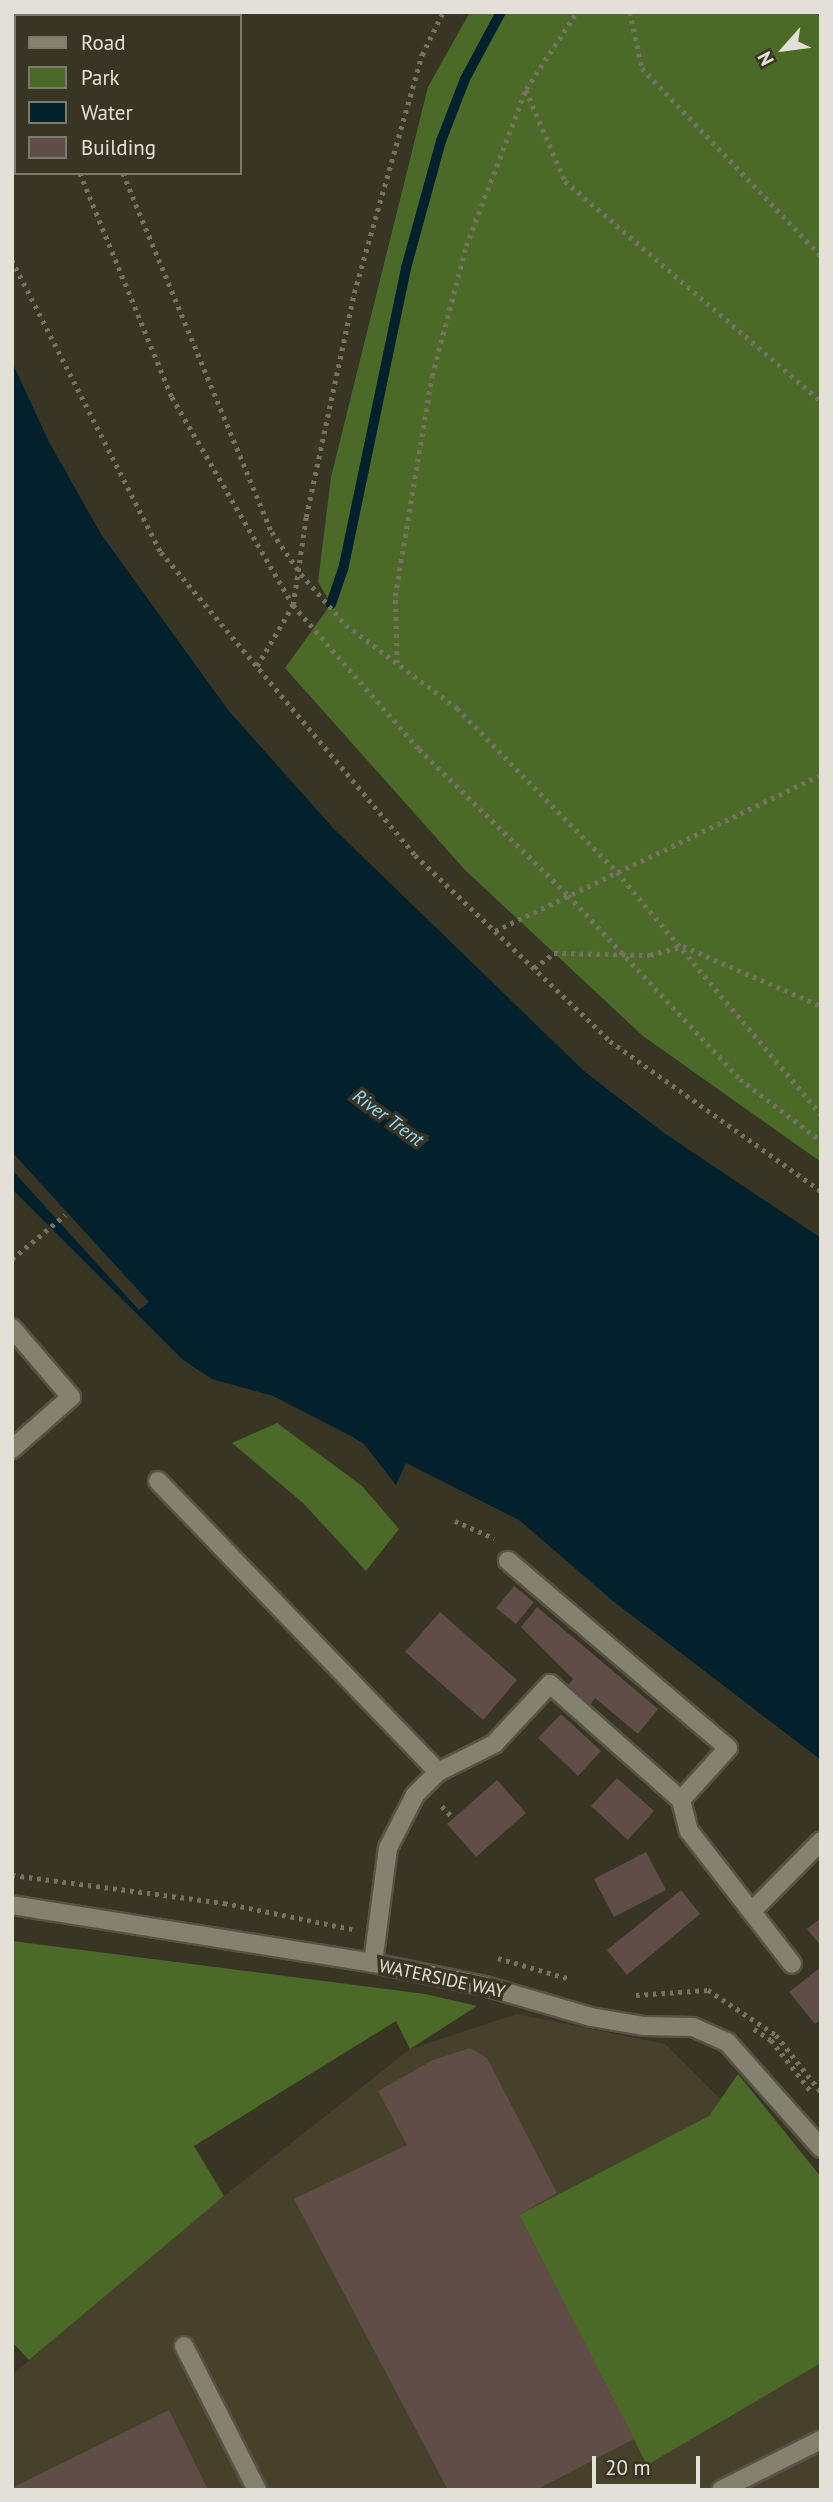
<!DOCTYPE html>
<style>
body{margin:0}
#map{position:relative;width:833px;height:2502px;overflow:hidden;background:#383524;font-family:"PT Sans",sans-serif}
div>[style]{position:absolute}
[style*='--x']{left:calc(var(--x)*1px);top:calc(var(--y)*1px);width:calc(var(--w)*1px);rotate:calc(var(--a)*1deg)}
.built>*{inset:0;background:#45412a}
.green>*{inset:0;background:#4c6a27}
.water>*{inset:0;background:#02212d}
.pier>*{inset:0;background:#383524}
.stream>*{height:10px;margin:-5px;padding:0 5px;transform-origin:5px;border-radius:5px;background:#02212d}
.building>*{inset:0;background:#604d48}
.path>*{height:4.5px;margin-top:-2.25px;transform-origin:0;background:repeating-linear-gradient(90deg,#757263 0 3.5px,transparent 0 8.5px)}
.roads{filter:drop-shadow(2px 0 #565345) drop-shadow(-2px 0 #565345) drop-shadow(0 2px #565345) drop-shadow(0 -2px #565345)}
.minor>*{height:18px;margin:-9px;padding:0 9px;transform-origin:9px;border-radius:9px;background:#84816e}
span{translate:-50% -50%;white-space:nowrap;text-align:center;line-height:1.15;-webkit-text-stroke:7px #383524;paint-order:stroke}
.street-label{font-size:18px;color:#e3e1d7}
.water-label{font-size:19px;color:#95dbfb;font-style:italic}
.frame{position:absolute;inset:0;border:14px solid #e3e1d7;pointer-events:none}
.legend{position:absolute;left:14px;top:14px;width:228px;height:161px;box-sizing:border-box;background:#383524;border:2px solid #7c7a6c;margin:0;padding:9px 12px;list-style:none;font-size:21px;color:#e3e1d7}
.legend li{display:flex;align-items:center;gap:14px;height:35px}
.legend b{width:35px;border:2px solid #7c7a6c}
.north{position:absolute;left:749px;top:14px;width:70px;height:70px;-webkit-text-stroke:5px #383524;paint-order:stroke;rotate:242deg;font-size:19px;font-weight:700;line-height:28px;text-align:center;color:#e3e1d7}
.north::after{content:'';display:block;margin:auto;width:24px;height:32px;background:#e3e1d7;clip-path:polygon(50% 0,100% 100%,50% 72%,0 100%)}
.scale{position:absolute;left:592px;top:2456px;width:108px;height:32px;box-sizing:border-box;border:4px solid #e3e1d7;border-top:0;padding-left:9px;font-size:21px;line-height:24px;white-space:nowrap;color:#e3e1d7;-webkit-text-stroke:5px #383524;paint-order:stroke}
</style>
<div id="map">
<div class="built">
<i style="clip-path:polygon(517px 2014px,665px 2044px,821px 2199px,821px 2490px,12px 2490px,12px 2375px,165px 2243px,410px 2049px)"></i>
</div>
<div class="green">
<i style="clip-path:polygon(470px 12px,821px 12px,821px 1162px,643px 1036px,465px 870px,285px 668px,331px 604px,318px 582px,331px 477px,428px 87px)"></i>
<i style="clip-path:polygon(277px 1423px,362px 1486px,399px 1529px,366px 1571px,303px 1503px,232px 1443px)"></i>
<i style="clip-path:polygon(12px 1941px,425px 1994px,477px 2006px,410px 2049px,396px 2021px,194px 2146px,224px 2196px,29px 2360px,12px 2342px)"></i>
<i style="clip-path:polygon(738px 2074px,821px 2177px,821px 2363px,647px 2465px,519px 2215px,709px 2116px)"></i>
</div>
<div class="water">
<i style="clip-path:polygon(12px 362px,49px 442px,101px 534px,228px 710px,334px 829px,584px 1071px,664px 1133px,821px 1238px,821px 1760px,613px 1601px,519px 1520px,406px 1463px,396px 1485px,364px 1444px,351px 1436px,273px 1396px,212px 1379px,183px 1360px,12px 1189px)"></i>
</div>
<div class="pier">
<i style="clip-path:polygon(12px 1152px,149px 1302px,139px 1310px,12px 1170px)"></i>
</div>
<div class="stream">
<i style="--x:331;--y:604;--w:36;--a:-71"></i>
<i style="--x:343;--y:570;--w:309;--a:-78.2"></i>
<i style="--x:406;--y:268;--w:132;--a:-74.6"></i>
<i style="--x:441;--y:141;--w:66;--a:-68.8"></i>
<i style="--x:465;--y:79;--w:76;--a:-61.8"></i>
</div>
<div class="building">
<i style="clip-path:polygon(514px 1586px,534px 1602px,516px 1624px,496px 1608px)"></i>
<i style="clip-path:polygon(537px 1607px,658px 1709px,638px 1734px,595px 1698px,587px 1709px,564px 1690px,573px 1679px,521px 1627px)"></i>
<i style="clip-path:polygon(440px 1612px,517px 1680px,483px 1720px,405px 1652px)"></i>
<i style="clip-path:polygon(561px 1714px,601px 1751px,578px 1776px,538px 1738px)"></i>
<i style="clip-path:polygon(617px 1778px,654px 1811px,628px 1840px,591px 1806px)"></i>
<i style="clip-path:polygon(497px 1780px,526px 1813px,476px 1857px,447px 1824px)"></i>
<i style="clip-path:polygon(646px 1852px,666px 1890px,614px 1917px,594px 1879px)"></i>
<i style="clip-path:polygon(681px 1890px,700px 1914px,627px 1975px,607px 1950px)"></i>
<i style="clip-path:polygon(821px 1918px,821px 1946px,807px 1929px)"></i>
<i style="clip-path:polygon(821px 1967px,821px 2020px,815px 2024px,789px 1992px)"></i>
<i style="clip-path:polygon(470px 2048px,487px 2058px,557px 2193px,519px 2215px,634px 2439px,536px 2490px,448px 2490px,294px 2199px,407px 2145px,378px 2091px,433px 2060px)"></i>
<i style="clip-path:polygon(169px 2410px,208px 2490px,12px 2490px,12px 2488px)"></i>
</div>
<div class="path">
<i style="--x:21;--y:12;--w:4;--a:76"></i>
<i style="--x:66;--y:12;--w:4;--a:76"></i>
<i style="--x:630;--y:12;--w:57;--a:77.9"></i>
<i style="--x:642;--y:68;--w:260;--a:46.4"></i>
<i style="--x:526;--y:90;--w:99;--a:66.8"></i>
<i style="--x:565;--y:181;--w:338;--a:40.7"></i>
<i style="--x:80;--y:173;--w:242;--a:67.7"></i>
<i style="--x:172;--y:397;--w:241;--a:59.8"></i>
<i style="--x:293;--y:605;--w:191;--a:48.8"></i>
<i style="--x:419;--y:749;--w:209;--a:44.4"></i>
<i style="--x:568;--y:895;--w:252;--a:46.9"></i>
<i style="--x:740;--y:1079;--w:102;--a:37.4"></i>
<i style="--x:123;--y:173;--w:389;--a:67.5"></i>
<i style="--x:272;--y:532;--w:51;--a:55.4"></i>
<i style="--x:301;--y:574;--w:68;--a:48.6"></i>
<i style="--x:346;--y:625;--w:139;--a:36.8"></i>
<i style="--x:457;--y:708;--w:229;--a:45.7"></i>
<i style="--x:617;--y:872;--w:317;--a:49.9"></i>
<i style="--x:12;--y:260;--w:328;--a:63"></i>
<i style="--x:161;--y:552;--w:395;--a:50"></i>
<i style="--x:415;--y:855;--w:269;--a:43.6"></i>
<i style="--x:610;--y:1041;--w:259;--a:35.4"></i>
<i style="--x:397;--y:663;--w:67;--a:-91.7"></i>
<i style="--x:395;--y:596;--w:223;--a:-80.5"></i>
<i style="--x:432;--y:376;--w:134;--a:-75.3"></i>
<i style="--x:466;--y:246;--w:168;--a:-69.1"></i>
<i style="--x:526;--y:89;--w:92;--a:-56.5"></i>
<i style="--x:257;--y:666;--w:71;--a:-59.5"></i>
<i style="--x:293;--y:605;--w:89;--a:-81.6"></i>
<i style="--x:306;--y:517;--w:229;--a:-77.9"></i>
<i style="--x:354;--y:293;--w:248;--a:-74.1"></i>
<i style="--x:422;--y:55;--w:48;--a:-64"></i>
<i style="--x:495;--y:931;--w:361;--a:-25.6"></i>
<i style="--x:534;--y:968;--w:25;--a:-37"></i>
<i style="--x:554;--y:953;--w:96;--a:1.2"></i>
<i style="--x:650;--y:955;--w:34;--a:-15"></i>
<i style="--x:683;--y:946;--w:150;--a:23.5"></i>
<i style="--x:12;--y:1259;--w:69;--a:-39.7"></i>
<i style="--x:455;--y:1521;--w:43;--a:23.6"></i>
<i style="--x:442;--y:1806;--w:16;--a:47"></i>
<i style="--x:12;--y:1875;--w:214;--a:7.5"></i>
<i style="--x:224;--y:1903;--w:131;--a:11.5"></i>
<i style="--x:498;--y:1958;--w:72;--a:16.2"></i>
<i style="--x:636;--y:1995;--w:72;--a:-4"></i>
<i style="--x:708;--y:1990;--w:82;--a:33.5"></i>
<i style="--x:776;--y:2035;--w:73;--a:51.7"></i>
<i style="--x:754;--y:2029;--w:20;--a:33"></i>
<i style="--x:771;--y:2040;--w:68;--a:52.1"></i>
</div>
<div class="roads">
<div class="minor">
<i style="--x:12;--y:1328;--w:91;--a:49.5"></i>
<i style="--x:71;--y:1397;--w:79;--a:138.6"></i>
<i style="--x:158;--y:1481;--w:404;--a:46.1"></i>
<i style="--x:438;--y:1772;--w:63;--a:-26.6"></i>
<i style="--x:494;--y:1744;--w:82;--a:-47"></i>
<i style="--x:550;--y:1684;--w:175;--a:41.5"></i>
<i style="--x:681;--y:1800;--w:70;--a:-47.9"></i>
<i style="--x:728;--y:1748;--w:289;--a:-139.6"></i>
<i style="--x:681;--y:1800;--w:32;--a:76"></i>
<i style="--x:689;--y:1831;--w:168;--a:52.2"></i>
<i style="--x:12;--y:1905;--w:366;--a:9.1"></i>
<i style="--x:373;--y:1963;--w:114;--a:11.6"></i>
<i style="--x:485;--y:1986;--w:110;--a:16.3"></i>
<i style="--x:591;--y:2017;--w:54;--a:9.6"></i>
<i style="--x:644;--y:2026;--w:49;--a:1.2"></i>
<i style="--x:693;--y:2027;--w:37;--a:24"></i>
<i style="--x:727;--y:2042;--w:142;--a:48.4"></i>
<i style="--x:754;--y:1909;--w:95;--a:-45.4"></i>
<i style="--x:373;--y:1963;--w:116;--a:-82.6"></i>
<i style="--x:388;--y:1848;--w:59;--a:-63"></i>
<i style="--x:415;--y:1795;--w:33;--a:-45"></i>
<i style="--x:184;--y:2346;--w:161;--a:63.1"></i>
<i style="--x:721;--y:2490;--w:112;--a:-26.6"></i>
</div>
</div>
<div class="street-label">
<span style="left:442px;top:1979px;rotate:12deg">WATERSIDE WAY</span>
</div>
<div class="water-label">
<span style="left:388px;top:1118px;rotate:36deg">River Trent</span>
</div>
<div class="frame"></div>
<ul class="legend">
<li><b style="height:9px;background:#84816e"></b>Road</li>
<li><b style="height:19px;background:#4c6a27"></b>Park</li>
<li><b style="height:19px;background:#02212d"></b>Water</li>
<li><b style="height:19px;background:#604d48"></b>Building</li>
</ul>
<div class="north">N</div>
<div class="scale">20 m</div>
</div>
